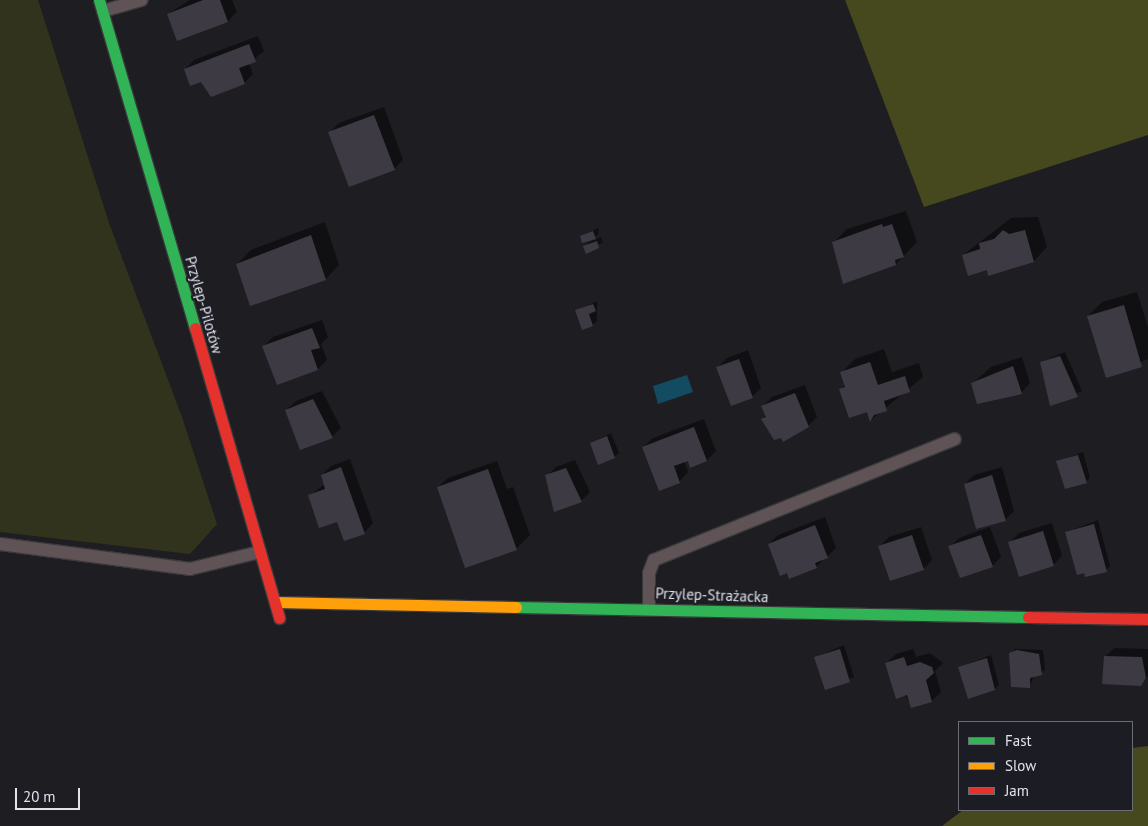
<!DOCTYPE html>
<meta charset="utf-8">
<style>
body{margin:0}
#map{position:relative;width:1148px;height:826px;overflow:hidden;background:#1e1e22;font-family:"PT Sans",sans-serif}
div>[style]{position:absolute}
[style*='--x']{left:calc(var(--x)*1px);top:calc(var(--y)*1px);width:calc(var(--w)*1px);rotate:calc(var(--a)*1deg)}
.green>*{inset:0;background:#31331c}
.forest>*{inset:0;background:#46481e}
.water>*{inset:0;background:#134c61}
.shadow>*{inset:0;background:#0007}
.building>*{inset:0;background:#3d3a44}
.roads{filter:drop-shadow(1px 0 #3a3a3d) drop-shadow(-1px 0 #3a3a3d) drop-shadow(0 1px #3a3a3d) drop-shadow(0 -1px #3a3a3d)}
.lane>*{height:12px;margin:-6px;padding:0 6px;transform-origin:6px;border-radius:6px;background:#5f5356}
.fast>*{height:11px;margin:-5.5px;padding:0 5.5px;transform-origin:5.5px;border-radius:5.5px;background:#30b455}
.slow>*{height:11px;margin:-5.5px;padding:0 5.5px;transform-origin:5.5px;border-radius:5.5px;background:#ff9f0a}
.jam>*{height:11px;margin:-5.5px;padding:0 5.5px;transform-origin:5.5px;border-radius:5.5px;background:#e5322d}
span{translate:-50% -50%;white-space:nowrap;text-align:center;line-height:1.15;-webkit-text-stroke:4px #1c1c24;paint-order:stroke}
.street-label{font-size:15px;color:#e3e3e9}
.legend{position:absolute;left:958px;top:721px;width:175px;height:90px;box-sizing:border-box;background:#1c1c24;border:1px solid #6c6c73;margin:0;padding:6px 9px;list-style:none;font-size:15px;color:#e3e3e9}
.legend li{display:flex;align-items:center;gap:10px;height:25px}
.legend b{width:25px;border:1px solid #6c6c73}
.scale{position:absolute;left:15px;top:788px;width:65px;height:22px;box-sizing:border-box;border:2px solid #e3e3e9;border-top:0;padding-left:6px;font-size:15px;line-height:18px;white-space:nowrap;color:#e3e3e9;-webkit-text-stroke:4px #1c1c24;paint-order:stroke}
</style>
<div id="map">
<div class="green">
<i style="clip-path:polygon(0 0,38px 0,109px 223px,182px 417px,217px 524px,190px 554px,0 532px)"></i>
</div>
<div class="forest">
<i style="clip-path:polygon(845px 0,1148px 0,1148px 135px,924px 207px)"></i>
<i style="clip-path:polygon(1148px 746px,1148px 826px,942px 826px,963px 810px,1132px 810px,1132px 748px)"></i>
</div>
<div class="water">
<i style="clip-path:polygon(687px 375px,693px 392px,658px 404px,653px 386px)"></i>
</div>
<div class="shadow">
<i style="clip-path:polygon(190px 0,232px 0,237px 12px,228px 21px,168px 14px)"></i>
<i style="clip-path:polygon(258px 36px,264px 51px,249px 63px,253px 74px,244px 83px,202px 81px,185px 69px,194px 60px)"></i>
<i style="clip-path:polygon(384px 107px,403px 160px,394px 169px,330px 132px,339px 123px)"></i>
<i style="clip-path:polygon(906px 211px,917px 242px,896px 264px,843px 282px,833px 243px,847px 229px)"></i>
<i style="clip-path:polygon(1038px 217px,1047px 247px,1034px 261px,989px 274px,987px 268px,963px 255px,1011px 218px)"></i>
<i style="clip-path:polygon(325px 222px,339px 265px,326px 279px,237px 264px,251px 250px)"></i>
<i style="clip-path:polygon(598px 228px,599px 233px,592px 241px,601px 237px,603px 243px,585px 246px,593px 239px,582px 237px)"></i>
<i style="clip-path:polygon(1137px 292px,1148px 327px,1148px 359px,1107px 376px,1088px 316px,1102px 302px)"></i>
<i style="clip-path:polygon(597px 301px,597px 321px,592px 325px,576px 311px)"></i>
<i style="clip-path:polygon(322px 320px,328px 337px,321px 344px,327px 360px,318px 369px,264px 346px,273px 337px)"></i>
<i style="clip-path:polygon(884px 349px,892px 372px,919px 363px,923px 377px,871px 420px,868px 410px,841px 390px,845px 385px,841px 373px,855px 359px)"></i>
<i style="clip-path:polygon(748px 350px,761px 388px,752px 397px,718px 367px,727px 358px)"></i>
<i style="clip-path:polygon(1065px 352px,1082px 391px,1051px 405px,1041px 362px)"></i>
<i style="clip-path:polygon(1022px 357px,1030px 383px,1021px 393px,973px 383px,991px 367px)"></i>
<i style="clip-path:polygon(805px 385px,817px 417px,808px 426px,762px 419px,766px 416px,763px 406px,772px 397px)"></i>
<i style="clip-path:polygon(322px 391px,341px 428px,332px 437px,286px 410px,296px 401px)"></i>
<i style="clip-path:polygon(704px 419px,716px 451px,707px 460px,684px 461px,688px 472px,679px 482px,643px 447px,653px 438px)"></i>
<i style="clip-path:polygon(611px 433px,619px 453px,614px 457px,591px 443px)"></i>
<i style="clip-path:polygon(1083px 452px,1090px 477px,1086px 482px,1058px 462px)"></i>
<i style="clip-path:polygon(350px 459px,373px 523px,364px 533px,338px 520px,309px 496px,325px 484px,322px 475px,331px 466px)"></i>
<i style="clip-path:polygon(575px 460px,590px 492px,581px 501px,547px 476px,556px 467px)"></i>
<i style="clip-path:polygon(497px 461px,507px 489px,513px 487px,530px 535px,516px 549px,438px 487px,448px 478px)"></i>
<i style="clip-path:polygon(1002px 467px,1014px 511px,1005px 520px,965px 484px,974px 475px)"></i>
<i style="clip-path:polygon(825px 517px,836px 548px,816px 567px,769px 544px,778px 535px)"></i>
<i style="clip-path:polygon(1098px 520px,1110px 566px,1106px 570px,1067px 532px)"></i>
<i style="clip-path:polygon(1052px 523px,1062px 556px,1053px 565px,1010px 542px,1019px 533px)"></i>
<i style="clip-path:polygon(921px 527px,932px 560px,923px 569px,880px 546px,889px 537px)"></i>
<i style="clip-path:polygon(990px 527px,1001px 557px,992px 566px,950px 547px,959px 538px)"></i>
<i style="clip-path:polygon(844px 645px,854px 677px,826px 688px,816px 657px)"></i>
<i style="clip-path:polygon(1114px 648px,1148px 649px,1148px 677px,1141px 684px,1105px 657px)"></i>
<i style="clip-path:polygon(913px 649px,916px 657px,930px 653px,943px 663px,935px 671px,941px 692px,932px 701px,912px 707px,887px 663px,896px 654px)"></i>
<i style="clip-path:polygon(1015px 649px,1043px 650px,1045px 670px,1034px 676px,1029px 687px,1011px 654px)"></i>
<i style="clip-path:polygon(991px 655px,999px 685px,994px 689px,960px 667px)"></i>
</div>
<div class="building">
<i style="clip-path:polygon(203px 0,220px 0,228px 22px,177px 41px,167px 14px)"></i>
<i style="clip-path:polygon(249px 44px,256px 62px,239px 68px,245px 84px,211px 97px,201px 82px,190px 86px,184px 69px)"></i>
<i style="clip-path:polygon(374px 115px,395px 170px,349px 187px,328px 132px)"></i>
<i style="clip-path:polygon(882px 224px,883px 227px,892px 224px,904px 257px,895px 260px,896px 265px,843px 284px,832px 242px)"></i>
<i style="clip-path:polygon(1003px 230px,1009px 234px,1025px 230px,1034px 262px,988px 276px,987px 270px,968px 276px,962px 255px,980px 249px,979px 243px,994px 239px)"></i>
<i style="clip-path:polygon(593px 231px,596px 239px,582px 243px,580px 236px)"></i>
<i style="clip-path:polygon(311px 235px,326px 280px,250px 306px,236px 264px)"></i>
<i style="clip-path:polygon(597px 241px,599px 248px,586px 254px,583px 246px)"></i>
<i style="clip-path:polygon(593px 304px,596px 311px,589px 314px,593px 326px,582px 330px,575px 310px)"></i>
<i style="clip-path:polygon(1124px 305px,1142px 367px,1106px 378px,1087px 316px)"></i>
<i style="clip-path:polygon(312px 328px,320px 348px,311px 350px,318px 370px,277px 385px,262px 346px)"></i>
<i style="clip-path:polygon(1060px 356px,1078px 397px,1050px 406px,1040px 362px)"></i>
<i style="clip-path:polygon(739px 359px,753px 398px,731px 406px,716px 367px)"></i>
<i style="clip-path:polygon(870px 362px,878px 385px,905px 376px,910px 392px,884px 401px,887px 411px,874px 415px,870px 422px,867px 412px,849px 418px,839px 389px,845px 387px,840px 372px)"></i>
<i style="clip-path:polygon(1013px 366px,1022px 394px,977px 404px,971px 383px)"></i>
<i style="clip-path:polygon(795px 393px,809px 427px,783px 442px,781px 438px,774px 440px,761px 419px,766px 417px,761px 406px)"></i>
<i style="clip-path:polygon(313px 399px,333px 438px,300px 450px,285px 410px)"></i>
<i style="clip-path:polygon(694px 427px,707px 461px,690px 468px,688px 461px,674px 466px,680px 483px,659px 491px,642px 447px)"></i>
<i style="clip-path:polygon(607px 436px,615px 458px,598px 465px,590px 443px)"></i>
<i style="clip-path:polygon(1078px 455px,1087px 483px,1065px 489px,1056px 461px)"></i>
<i style="clip-path:polygon(341px 467px,365px 534px,344px 541px,337px 522px,319px 528px,308px 495px,325px 489px,321px 475px)"></i>
<i style="clip-path:polygon(566px 468px,582px 502px,554px 512px,545px 475px)"></i>
<i style="clip-path:polygon(488px 469px,517px 550px,465px 568px,437px 487px)"></i>
<i style="clip-path:polygon(992px 475px,1006px 521px,976px 529px,964px 484px)"></i>
<i style="clip-path:polygon(1094px 524px,1107px 572px,1085px 577px,1084px 573px,1077px 575px,1065px 532px)"></i>
<i style="clip-path:polygon(815px 525px,828px 558px,815px 563px,817px 568px,789px 579px,787px 573px,780px 576px,768px 544px)"></i>
<i style="clip-path:polygon(1043px 531px,1054px 566px,1019px 577px,1008px 542px)"></i>
<i style="clip-path:polygon(912px 535px,924px 570px,890px 581px,878px 546px)"></i>
<i style="clip-path:polygon(981px 535px,993px 567px,960px 578px,948px 546px)"></i>
<i style="clip-path:polygon(840px 649px,850px 682px,825px 690px,814px 657px)"></i>
<i style="clip-path:polygon(1017px 650px,1039px 654px,1042px 675px,1030px 678px,1030px 688px,1011px 687px,1009px 653px)"></i>
<i style="clip-path:polygon(1104px 656px,1142px 657px,1146px 678px,1141px 686px,1102px 684px)"></i>
<i style="clip-path:polygon(904px 657px,907px 666px,920px 662px,932px 667px,934px 673px,926px 680px,932px 702px,911px 708px,907px 695px,896px 699px,885px 663px)"></i>
<i style="clip-path:polygon(987px 658px,995px 690px,968px 699px,958px 667px)"></i>
</div>
<div class="roads">
<div class="lane">
<i style="--x:103;--y:11;--w:40;--a:-16"></i>
<i style="--x:0;--y:544;--w:192;--a:7.5"></i>
<i style="--x:190;--y:569;--w:72;--a:-13.7"></i>
<i style="--x:649;--y:607;--w:34;--a:-90"></i>
<i style="--x:649;--y:573;--w:14;--a:-69"></i>
<i style="--x:654;--y:560;--w:324;--a:-21.9"></i>
</div>
<div class="fast">
<i style="--x:99;--y:0;--w:342;--a:73.7"></i>
<i style="--x:516;--y:607;--w:512;--a:1.12"></i>
</div>
<div class="slow">
<i style="--x:275;--y:602;--w:241;--a:1.2"></i>
</div>
<div class="jam">
<i style="--x:195;--y:328;--w:302;--a:73.8"></i>
<i style="--x:1028;--y:617;--w:120;--a:1"></i>
</div>
</div>
<div class="street-label">
<span style="left:204px;top:305px;rotate:74deg">Przylep-Pilotów</span>
<span style="left:712px;top:595px;rotate:2deg">Przylep-Strażacka</span>
</div>
<ul class="legend">
<li><b style="height:6px;background:#30b455"></b>Fast</li>
<li><b style="height:6px;background:#ff9f0a"></b>Slow</li>
<li><b style="height:6px;background:#e5322d"></b>Jam</li>
</ul>
<div class="scale">20 m</div>
</div>
